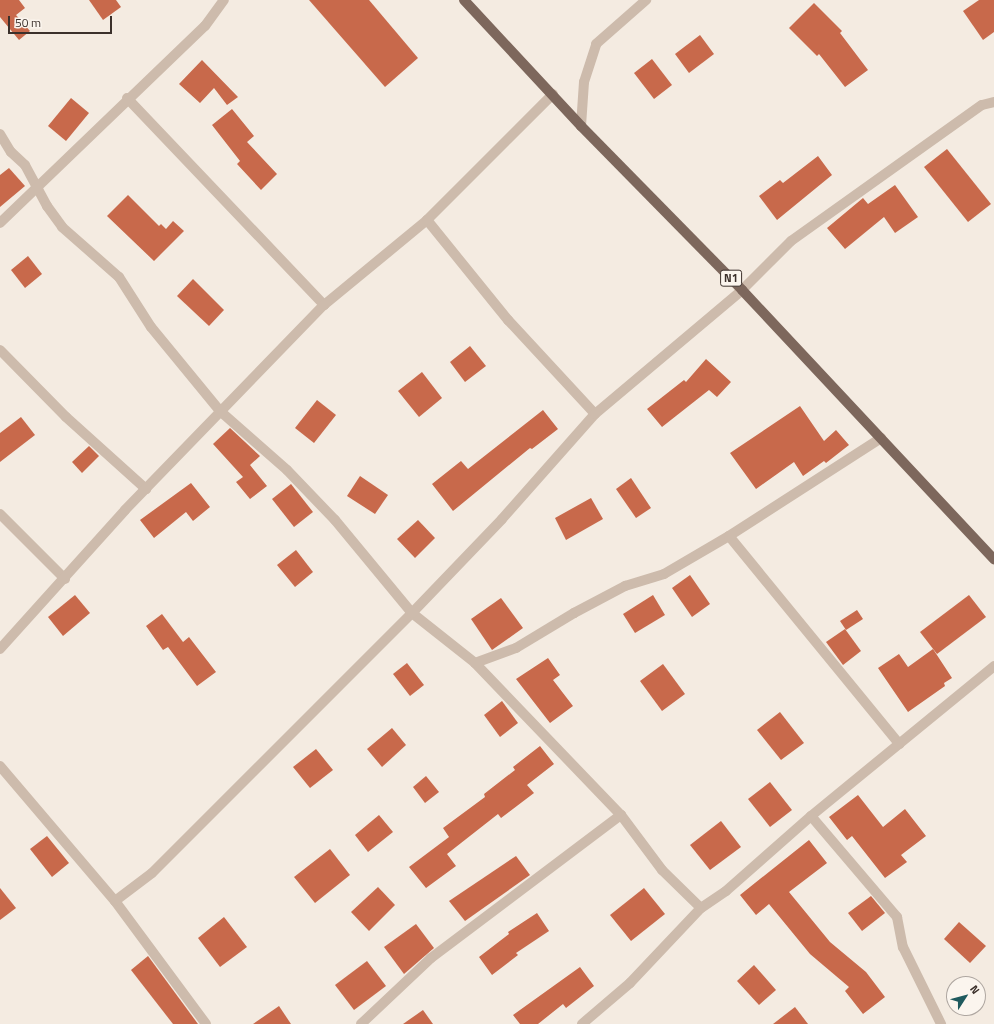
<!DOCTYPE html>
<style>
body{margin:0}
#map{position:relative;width:994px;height:1024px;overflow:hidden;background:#f4ebe1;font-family:"Titillium Web",sans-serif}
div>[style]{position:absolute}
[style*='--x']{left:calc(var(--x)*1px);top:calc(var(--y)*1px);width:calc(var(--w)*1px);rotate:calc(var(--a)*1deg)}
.building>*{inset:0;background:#c8694b}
.minor>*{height:10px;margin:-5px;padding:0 5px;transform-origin:5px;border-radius:5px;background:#cdbbac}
.major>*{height:10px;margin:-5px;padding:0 5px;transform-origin:5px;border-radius:5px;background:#7d675c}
span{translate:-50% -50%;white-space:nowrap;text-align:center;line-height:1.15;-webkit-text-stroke:3px #fbf5ee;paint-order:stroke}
.shield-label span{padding:1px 3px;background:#fbf5ee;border:1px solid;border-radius:3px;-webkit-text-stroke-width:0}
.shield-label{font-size:11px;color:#3b302b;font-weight:700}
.north{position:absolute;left:946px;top:976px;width:40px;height:40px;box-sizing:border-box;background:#fbf5ee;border:1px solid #aea6a0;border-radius:50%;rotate:54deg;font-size:11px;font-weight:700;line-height:16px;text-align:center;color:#3b302b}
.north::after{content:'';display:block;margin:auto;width:14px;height:18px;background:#1f5a5e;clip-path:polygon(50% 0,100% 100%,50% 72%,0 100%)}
.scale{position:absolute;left:8px;top:16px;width:104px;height:18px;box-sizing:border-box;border:2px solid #3b302b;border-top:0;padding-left:5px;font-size:12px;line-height:14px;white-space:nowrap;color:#3b302b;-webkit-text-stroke:3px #fbf5ee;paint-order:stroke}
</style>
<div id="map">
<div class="building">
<i style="clip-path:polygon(0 0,19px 0,25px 8px,16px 15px,30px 31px,19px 40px,0 17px)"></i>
<i style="clip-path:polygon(89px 0,116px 0,121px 7px,103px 20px)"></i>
<i style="clip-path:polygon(309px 0,369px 0,418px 58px,385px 87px)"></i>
<i style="clip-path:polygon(979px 0,994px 0,994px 32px,983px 40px,963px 11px)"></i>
<i style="clip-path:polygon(814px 3px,842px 31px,840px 33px,868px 70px,845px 87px,819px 54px,817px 56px,789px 28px)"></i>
<i style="clip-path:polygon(700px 35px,714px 54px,689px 73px,675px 54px)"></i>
<i style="clip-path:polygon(652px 59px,672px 85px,654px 99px,634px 73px)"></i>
<i style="clip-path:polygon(202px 60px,238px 97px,227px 105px,214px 88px,200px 103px,179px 84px)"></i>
<i style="clip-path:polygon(71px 98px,89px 113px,66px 141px,48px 126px)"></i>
<i style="clip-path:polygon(232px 109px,254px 136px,247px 142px,277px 174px,261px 190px,237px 164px,240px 161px,212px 125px)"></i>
<i style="clip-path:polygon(947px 149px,991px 204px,968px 222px,924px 167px)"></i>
<i style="clip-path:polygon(818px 156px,832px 175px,777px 220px,759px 196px,780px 180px,783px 183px)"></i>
<i style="clip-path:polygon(9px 168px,25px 186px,0 207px,0 175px)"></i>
<i style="clip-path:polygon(895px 185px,918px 217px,895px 233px,884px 217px,845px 249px,827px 228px,863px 198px,868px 204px)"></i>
<i style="clip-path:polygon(128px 195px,159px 226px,161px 224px,166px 229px,173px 221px,184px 231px,154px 261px,107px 216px)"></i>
<i style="clip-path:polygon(28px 256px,42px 274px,25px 288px,11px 270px)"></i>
<i style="clip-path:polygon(193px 279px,224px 310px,209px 326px,177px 296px)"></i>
<i style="clip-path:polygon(470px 346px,486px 366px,465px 382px,450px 362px)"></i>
<i style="clip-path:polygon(706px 359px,731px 382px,717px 397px,709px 390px,662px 427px,647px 409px,684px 380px,686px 382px)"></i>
<i style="clip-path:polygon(422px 372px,442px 398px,419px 417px,398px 391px)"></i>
<i style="clip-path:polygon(317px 400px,336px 415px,314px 443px,295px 428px)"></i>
<i style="clip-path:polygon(800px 406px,824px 441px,836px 430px,849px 445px,826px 463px,824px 461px,803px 476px,794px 462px,756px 489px,730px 453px)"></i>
<i style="clip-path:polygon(543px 410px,558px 429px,532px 449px,530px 448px,453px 511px,432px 484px,461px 461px,468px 469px)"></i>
<i style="clip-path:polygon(21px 417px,35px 435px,0 462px,0 433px)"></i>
<i style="clip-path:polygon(230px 428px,260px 456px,250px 465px,267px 486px,250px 499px,236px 482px,243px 477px,213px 444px)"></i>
<i style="clip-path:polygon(89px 446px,99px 456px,82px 473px,72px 462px)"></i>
<i style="clip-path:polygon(360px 476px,388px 495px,375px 514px,347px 496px)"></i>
<i style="clip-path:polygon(631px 478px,651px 508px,636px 518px,616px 489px)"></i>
<i style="clip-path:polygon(191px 483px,210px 507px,193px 521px,186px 512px,154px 538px,140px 520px)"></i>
<i style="clip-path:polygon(291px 484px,313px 512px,294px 527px,272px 499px)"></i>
<i style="clip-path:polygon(591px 498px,603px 519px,566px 540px,555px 518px)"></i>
<i style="clip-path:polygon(418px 520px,435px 538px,415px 558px,397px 539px)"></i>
<i style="clip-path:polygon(296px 550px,313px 572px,295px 587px,277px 565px)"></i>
<i style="clip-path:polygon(690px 575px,710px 604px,692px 617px,672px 588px)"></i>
<i style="clip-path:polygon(75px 595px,90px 613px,63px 636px,48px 617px)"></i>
<i style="clip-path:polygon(653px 595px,665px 615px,635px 633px,623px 614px)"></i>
<i style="clip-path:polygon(969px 595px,986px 617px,937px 654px,920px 632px)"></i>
<i style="clip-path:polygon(501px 598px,523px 628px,492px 650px,471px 619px)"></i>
<i style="clip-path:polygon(857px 610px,863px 619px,846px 630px,840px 621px)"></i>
<i style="clip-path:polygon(162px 614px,183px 642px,189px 637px,216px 672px,197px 686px,168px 647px,163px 650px,146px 626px)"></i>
<i style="clip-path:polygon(845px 629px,861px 651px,843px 665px,826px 642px)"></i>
<i style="clip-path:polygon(933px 649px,952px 678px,944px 683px,945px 686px,908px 712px,878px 668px,899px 654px,908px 667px)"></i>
<i style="clip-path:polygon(548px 658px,560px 675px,553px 680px,573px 706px,550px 723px,516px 679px)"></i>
<i style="clip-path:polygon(407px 663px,424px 685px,410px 696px,393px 674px)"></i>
<i style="clip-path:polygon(663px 664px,685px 694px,662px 711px,640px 681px)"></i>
<i style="clip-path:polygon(502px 701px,518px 723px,500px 737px,484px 715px)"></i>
<i style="clip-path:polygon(780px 712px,804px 743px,781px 760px,757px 730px)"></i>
<i style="clip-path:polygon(392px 728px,406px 745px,382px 767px,367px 749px)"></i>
<i style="clip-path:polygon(540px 746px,554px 764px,527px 785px,534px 793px,501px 818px,498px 814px,447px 854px,456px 866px,426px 888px,409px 867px,449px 837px,443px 828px,485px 797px,484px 794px,515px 770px,513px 767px)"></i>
<i style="clip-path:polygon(316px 749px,333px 770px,310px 788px,293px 767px)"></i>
<i style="clip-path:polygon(426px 776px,439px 792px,425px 803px,413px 787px)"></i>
<i style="clip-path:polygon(770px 782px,792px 810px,770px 827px,748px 799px)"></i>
<i style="clip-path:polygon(858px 795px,883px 827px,905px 809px,926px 836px,901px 855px,907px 862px,885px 878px,852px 836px,847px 840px,829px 817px)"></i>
<i style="clip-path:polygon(379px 815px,393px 832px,368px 852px,355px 835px)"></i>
<i style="clip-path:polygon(721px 821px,741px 847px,710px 870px,690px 845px)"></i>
<i style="clip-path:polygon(47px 836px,69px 863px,52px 877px,30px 849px)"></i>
<i style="clip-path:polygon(809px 840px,827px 863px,789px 892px,830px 942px,866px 972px,885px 997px,863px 1014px,845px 991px,849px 987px,810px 954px,769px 904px,756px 915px,740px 895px)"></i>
<i style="clip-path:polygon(330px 849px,350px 875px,315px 903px,294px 877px)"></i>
<i style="clip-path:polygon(516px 856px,530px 875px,465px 921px,449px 901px)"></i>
<i style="clip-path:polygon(378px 887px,395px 905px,369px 931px,351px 912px)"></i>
<i style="clip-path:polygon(0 888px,16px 908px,0 920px)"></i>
<i style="clip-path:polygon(644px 888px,665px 914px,631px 941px,610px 915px)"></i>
<i style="clip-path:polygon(871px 896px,885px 913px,862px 931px,848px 913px)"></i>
<i style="clip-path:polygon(537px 913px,549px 931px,516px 953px,518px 955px,492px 975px,479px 957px,509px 934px,508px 932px)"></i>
<i style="clip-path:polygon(224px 917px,247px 947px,220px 967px,198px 938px)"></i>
<i style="clip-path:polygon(959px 922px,986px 946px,970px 963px,944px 939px)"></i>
<i style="clip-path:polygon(416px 924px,434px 948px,404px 974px,384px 947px)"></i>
<i style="clip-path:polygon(148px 956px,198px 1024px,173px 1024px,131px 970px)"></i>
<i style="clip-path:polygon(367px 961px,386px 986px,354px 1010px,335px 985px)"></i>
<i style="clip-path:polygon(754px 965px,776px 990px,759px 1005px,737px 981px)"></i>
<i style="clip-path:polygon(580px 967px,594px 986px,566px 1008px,563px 1004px,538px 1024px,520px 1024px,513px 1015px)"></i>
<i style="clip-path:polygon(279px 1006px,291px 1024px,253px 1024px)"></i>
<i style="clip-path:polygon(795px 1007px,808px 1024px,773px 1024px)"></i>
<i style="clip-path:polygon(423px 1010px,433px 1024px,403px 1024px)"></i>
</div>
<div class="minor">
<i style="--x:127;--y:98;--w:286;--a:46.4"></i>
<i style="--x:581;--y:126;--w:44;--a:-86.1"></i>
<i style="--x:584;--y:82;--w:40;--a:-72"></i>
<i style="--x:596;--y:44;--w:67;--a:-41.3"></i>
<i style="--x:0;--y:134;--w:21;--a:59"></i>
<i style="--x:11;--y:152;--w:19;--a:43"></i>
<i style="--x:25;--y:165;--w:47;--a:61.8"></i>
<i style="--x:47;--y:206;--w:26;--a:54"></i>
<i style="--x:62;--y:227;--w:76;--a:41.3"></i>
<i style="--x:119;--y:277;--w:59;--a:57.4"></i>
<i style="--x:151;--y:327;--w:109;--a:50.6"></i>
<i style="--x:220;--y:411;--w:89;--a:41.4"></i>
<i style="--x:287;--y:470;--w:69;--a:46.2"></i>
<i style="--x:335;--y:520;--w:121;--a:50.4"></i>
<i style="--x:412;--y:613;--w:80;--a:38.4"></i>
<i style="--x:475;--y:663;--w:211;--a:46.2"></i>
<i style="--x:621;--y:815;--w:69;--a:53.3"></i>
<i style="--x:662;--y:870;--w:54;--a:44.3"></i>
<i style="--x:427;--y:220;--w:129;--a:51"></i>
<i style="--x:508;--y:320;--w:128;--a:47.2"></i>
<i style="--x:0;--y:223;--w:284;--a:-43.9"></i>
<i style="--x:205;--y:26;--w:32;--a:-54"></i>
<i style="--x:0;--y:350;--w:94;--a:45.4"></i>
<i style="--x:66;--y:417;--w:108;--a:42"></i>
<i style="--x:0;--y:514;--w:92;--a:45"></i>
<i style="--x:729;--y:536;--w:269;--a:50.7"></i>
<i style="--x:0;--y:649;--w:187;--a:-48"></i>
<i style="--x:125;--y:510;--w:286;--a:-45.9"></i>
<i style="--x:324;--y:305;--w:134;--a:-39.5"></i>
<i style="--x:427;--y:220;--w:178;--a:-45"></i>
<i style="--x:475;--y:663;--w:44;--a:-20.1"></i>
<i style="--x:516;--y:648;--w:68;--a:-31.1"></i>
<i style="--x:574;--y:613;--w:58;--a:-27.9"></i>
<i style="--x:625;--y:586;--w:41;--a:-17.1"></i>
<i style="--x:664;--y:574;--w:75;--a:-30.3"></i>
<i style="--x:729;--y:536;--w:181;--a:-32.8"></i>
<i style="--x:0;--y:766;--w:177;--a:49.6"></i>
<i style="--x:115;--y:901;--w:153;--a:53.5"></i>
<i style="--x:811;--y:816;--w:133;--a:49.6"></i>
<i style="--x:897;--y:917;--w:31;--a:79"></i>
<i style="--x:903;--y:947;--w:86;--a:63.7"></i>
<i style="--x:115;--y:901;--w:46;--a:-37.1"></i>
<i style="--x:152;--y:873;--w:368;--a:-45"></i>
<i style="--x:412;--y:613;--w:130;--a:-46.2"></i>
<i style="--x:502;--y:519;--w:140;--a:-48.5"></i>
<i style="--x:595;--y:414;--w:192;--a:-40.1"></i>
<i style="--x:742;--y:290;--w:69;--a:-45"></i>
<i style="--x:791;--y:241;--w:234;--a:-35.5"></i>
<i style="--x:982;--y:105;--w:12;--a:-14"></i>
<i style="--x:361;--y:1024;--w:96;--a:-43.3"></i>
<i style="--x:431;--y:958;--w:238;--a:-37"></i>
<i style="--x:582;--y:1024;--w:63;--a:-40.5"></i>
<i style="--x:630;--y:983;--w:103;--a:-46.6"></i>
<i style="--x:701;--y:908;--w:30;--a:-34"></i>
<i style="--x:726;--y:891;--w:113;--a:-41.4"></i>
<i style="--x:811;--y:816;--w:237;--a:-39.3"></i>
</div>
<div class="major">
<i style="--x:464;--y:0;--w:172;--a:47.1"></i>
<i style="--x:581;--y:126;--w:230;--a:45.5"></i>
<i style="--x:742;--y:290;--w:369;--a:46.9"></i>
</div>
<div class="shield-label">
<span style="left:731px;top:278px">N1</span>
</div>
<div class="north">N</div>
<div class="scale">50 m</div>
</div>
